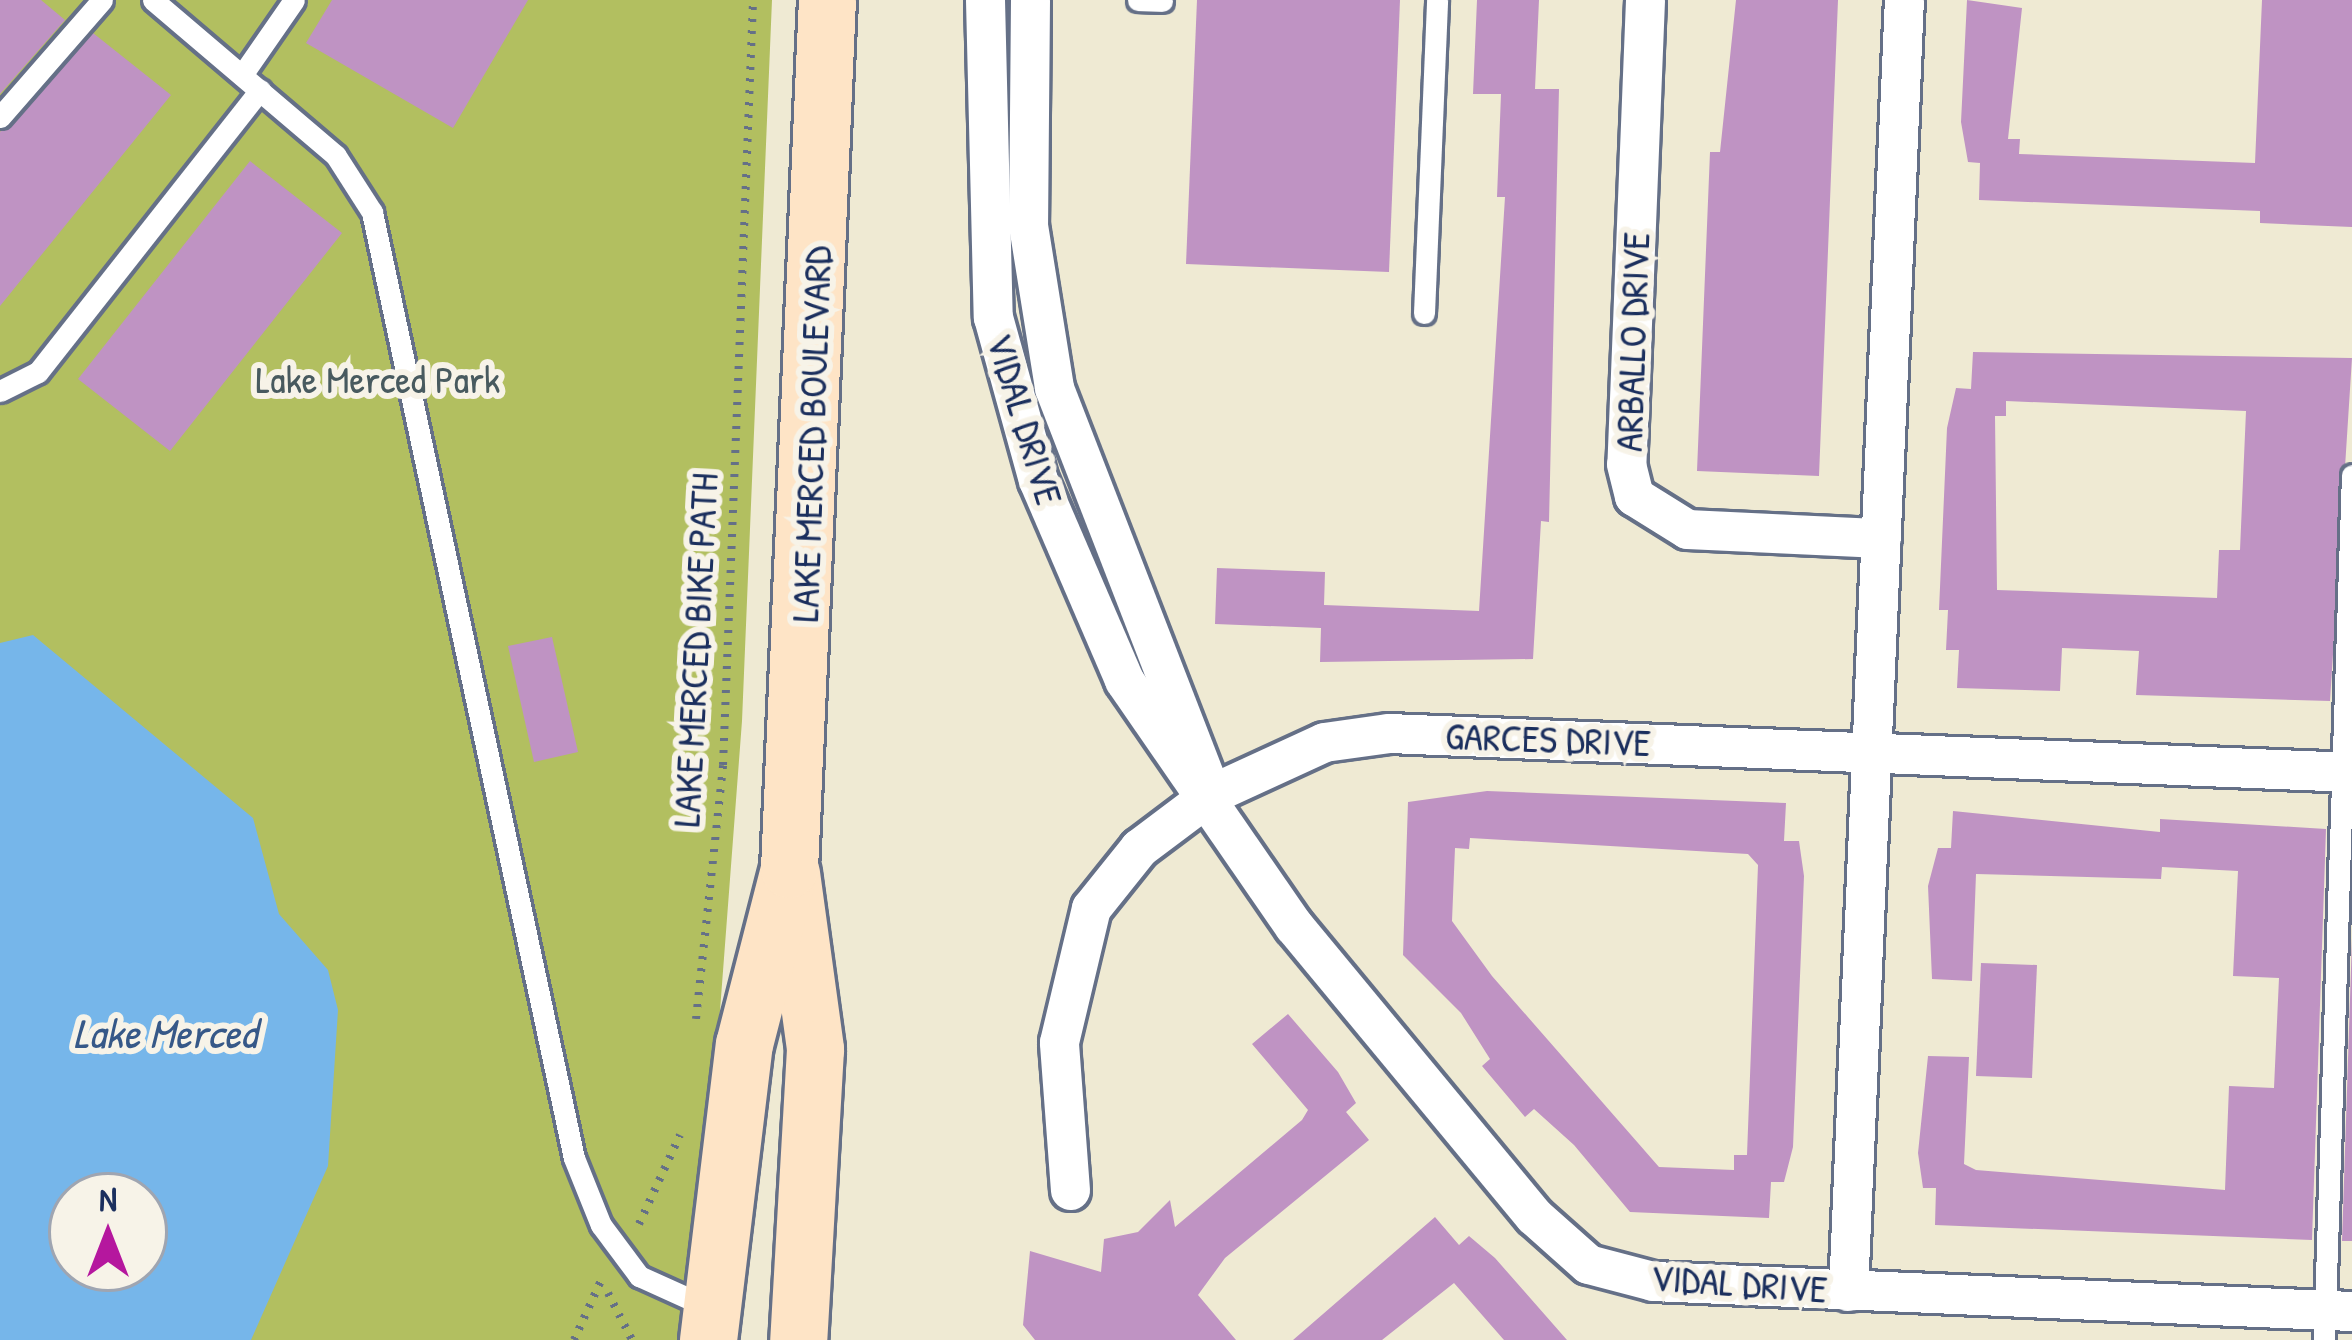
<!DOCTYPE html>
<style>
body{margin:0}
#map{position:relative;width:2352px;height:1340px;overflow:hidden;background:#efead3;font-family:"Patrick Hand",sans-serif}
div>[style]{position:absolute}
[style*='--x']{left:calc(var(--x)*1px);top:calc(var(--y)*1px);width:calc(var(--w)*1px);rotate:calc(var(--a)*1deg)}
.green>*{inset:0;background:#b2bf60}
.water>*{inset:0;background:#76b6ea}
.building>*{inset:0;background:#bf93c3}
.path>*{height:8px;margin-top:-4px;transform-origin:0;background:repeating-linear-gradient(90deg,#657087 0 3px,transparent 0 12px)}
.roads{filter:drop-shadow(3px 0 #657087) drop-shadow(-3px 0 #657087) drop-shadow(0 3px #657087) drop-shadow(0 -3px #657087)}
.lane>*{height:21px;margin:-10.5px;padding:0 10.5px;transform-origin:10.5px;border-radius:10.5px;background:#fff}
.street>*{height:39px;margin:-19.5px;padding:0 19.5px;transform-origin:19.5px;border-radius:19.5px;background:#fff}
.secondary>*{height:57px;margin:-28.5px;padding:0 28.5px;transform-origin:28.5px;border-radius:28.5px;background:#fee4c6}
span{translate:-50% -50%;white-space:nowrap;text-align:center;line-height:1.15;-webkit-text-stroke:12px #f7f3e8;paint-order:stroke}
.street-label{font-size:39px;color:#1b2f5e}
.park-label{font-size:39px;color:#485a5f}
.water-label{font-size:42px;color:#365888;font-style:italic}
.north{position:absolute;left:48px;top:1172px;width:120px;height:120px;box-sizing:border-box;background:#f7f3e8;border:3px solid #9fa5b1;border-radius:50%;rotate:0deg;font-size:33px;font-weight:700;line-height:48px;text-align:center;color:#1b2f5e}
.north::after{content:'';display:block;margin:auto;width:42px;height:54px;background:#b5179e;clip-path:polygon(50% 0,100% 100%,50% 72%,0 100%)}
</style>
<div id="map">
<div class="green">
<i style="clip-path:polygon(evenodd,0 0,772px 0,742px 721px,695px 1340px,0 1340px,0 0,72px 1196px,144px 1196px,144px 1268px,72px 1268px,72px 1196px)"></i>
</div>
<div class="water">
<i style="clip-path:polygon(evenodd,33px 635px,253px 818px,279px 914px,328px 970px,338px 1010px,328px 1166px,251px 1340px,0 1340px,0 643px,33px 635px,72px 1196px,144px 1196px,144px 1268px,72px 1268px,72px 1196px)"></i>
</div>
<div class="building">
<i style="clip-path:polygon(0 0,41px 0,65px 20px,0 94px)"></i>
<i style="clip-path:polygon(332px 0,528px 0,453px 128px,306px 43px)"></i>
<i style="clip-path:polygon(1197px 0,1400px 0,1389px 272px,1186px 264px)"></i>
<i style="clip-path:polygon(1477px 0,1539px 0,1535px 89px,1559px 89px,1549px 522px,1541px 521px,1533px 659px,1320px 662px,1321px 628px,1215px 624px,1217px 568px,1325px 572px,1324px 605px,1479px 611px,1505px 197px,1497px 197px,1501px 94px,1473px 94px)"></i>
<i style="clip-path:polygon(1736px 0,1838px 0,1819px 476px,1697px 471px,1710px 152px,1720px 152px)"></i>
<i style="clip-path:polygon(1967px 0,2022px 8px,2008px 139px,2020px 139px,2019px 154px,2255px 163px,2262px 0,2352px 0,2352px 227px,2260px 223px,2260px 211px,1979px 200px,1980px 163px,1968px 162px,1961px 122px)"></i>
<i style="clip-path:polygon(93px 33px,171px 95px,0 306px,0 132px)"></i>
<i style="clip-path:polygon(250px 161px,342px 233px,170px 451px,78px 379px)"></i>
<i style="clip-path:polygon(evenodd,1973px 352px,2352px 358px,2330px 701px,2136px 695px,2139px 651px,2062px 648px,2060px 691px,1957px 688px,1959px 650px,1946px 650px,1948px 610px,1939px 610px,1947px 428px,1956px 388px,1971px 389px,1973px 352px,2006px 401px,2246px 411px,2240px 550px,2219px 550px,2217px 598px,1997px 590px,1995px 416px,2006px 416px,2006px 401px)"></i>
<i style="clip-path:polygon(552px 637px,578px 752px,534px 762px,508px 646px)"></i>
<i style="clip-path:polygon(evenodd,1487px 791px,1786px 803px,1784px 841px,1799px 841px,1804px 876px,1801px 952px,1793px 1147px,1784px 1182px,1771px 1182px,1769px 1218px,1630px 1212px,1574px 1145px,1534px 1109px,1525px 1117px,1482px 1066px,1490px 1059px,1461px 1013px,1403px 955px,1408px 802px,1487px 791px,1470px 838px,1748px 854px,1758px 865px,1747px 1155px,1734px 1155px,1734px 1170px,1659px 1167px,1492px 976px,1452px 921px,1455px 848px,1469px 849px,1470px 838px)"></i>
<i style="clip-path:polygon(1953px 811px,2160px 832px,2160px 819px,2326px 829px,2312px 1240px,1935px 1225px,1936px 1188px,1923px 1188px,1918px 1153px,1928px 1056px,1969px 1057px,1964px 1164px,1976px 1170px,2225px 1190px,2229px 1086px,2274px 1088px,2279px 978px,2233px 976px,2238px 871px,2162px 867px,2161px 879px,1976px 874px,1972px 981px,1932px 979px,1928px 886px,1938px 848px,1951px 848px)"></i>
<i style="clip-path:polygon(2352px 939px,2352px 1241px,2342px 1241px)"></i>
<i style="clip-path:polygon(1981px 963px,2037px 965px,2032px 1078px,1976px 1076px)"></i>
<i style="clip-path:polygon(1288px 1014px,1338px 1072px,1356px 1103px,1346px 1112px,1369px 1140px,1225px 1258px,1198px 1295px,1236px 1340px,1035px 1340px,1023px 1325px,1030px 1251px,1101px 1272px,1104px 1239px,1138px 1232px,1170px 1200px,1175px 1227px,1302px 1120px,1308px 1110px,1252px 1044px)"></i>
<i style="clip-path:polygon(1435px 1217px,1459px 1245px,1469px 1236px,1495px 1258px,1567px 1340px,1504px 1340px,1454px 1283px,1382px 1340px,1293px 1340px)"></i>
</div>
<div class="path">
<i style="--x:696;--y:1019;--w:255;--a:-83.9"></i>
<i style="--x:723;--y:765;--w:766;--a:-87.75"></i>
<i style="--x:639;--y:1224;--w:98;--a:-65.3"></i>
<i style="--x:608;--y:1293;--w:53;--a:62.9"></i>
<i style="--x:574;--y:1340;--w:70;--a:-65.6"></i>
</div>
<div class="roads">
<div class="lane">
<i style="--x:153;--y:0;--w:240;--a:40.4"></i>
<i style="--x:336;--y:156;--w:67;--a:57.3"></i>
<i style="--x:372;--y:212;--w:967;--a:77.95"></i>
<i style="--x:574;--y:1158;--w:72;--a:68.1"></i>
<i style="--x:601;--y:1225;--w:64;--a:53.3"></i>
<i style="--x:639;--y:1276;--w:78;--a:24.3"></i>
<i style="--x:1138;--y:0;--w:24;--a:2"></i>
<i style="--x:242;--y:75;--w:91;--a:-55.3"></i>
<i style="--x:0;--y:117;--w:155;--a:-48.9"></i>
<i style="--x:1424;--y:313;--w:313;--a:-87.6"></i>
<i style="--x:0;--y:391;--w:42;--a:-26.6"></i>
<i style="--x:38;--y:372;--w:359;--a:-51.8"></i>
<i style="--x:2324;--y:1340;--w:865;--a:-88.15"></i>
</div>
<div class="street">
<i style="--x:985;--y:0;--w:317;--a:88.6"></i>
<i style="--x:993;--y:317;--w:169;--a:74.6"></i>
<i style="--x:1038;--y:480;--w:218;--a:66.7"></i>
<i style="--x:1124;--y:680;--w:299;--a:55.4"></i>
<i style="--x:1294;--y:926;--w:376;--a:50.4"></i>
<i style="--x:1534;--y:1216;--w:72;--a:41.6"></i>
<i style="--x:1588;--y:1264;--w:67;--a:14.7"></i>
<i style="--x:1653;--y:1281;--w:700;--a:2.46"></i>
<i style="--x:1030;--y:0;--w:225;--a:90.5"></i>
<i style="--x:1028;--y:225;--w:165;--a:80.9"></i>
<i style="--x:1054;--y:388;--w:417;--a:68.8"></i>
<i style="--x:1645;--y:0;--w:464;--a:92.3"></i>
<i style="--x:1626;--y:464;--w:33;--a:76"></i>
<i style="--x:1634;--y:496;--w:62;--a:31.9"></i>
<i style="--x:1687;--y:529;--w:194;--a:2.7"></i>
<i style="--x:1070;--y:1190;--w:148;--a:-94.3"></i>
<i style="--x:1059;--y:1042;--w:138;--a:-76.6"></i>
<i style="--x:1091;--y:908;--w:77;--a:-51.3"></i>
<i style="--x:1139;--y:848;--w:90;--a:-36.9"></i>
<i style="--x:1211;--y:794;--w:124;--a:-24.7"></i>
<i style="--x:1324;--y:742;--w:66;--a:-7.9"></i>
<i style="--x:1389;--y:733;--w:964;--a:2.32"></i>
<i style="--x:1848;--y:1291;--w:1292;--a:-87.52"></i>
</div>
<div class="secondary">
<i style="--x:791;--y:873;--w:178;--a:82.2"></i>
<i style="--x:815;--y:1049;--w:291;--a:93.3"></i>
<i style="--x:708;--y:1340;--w:298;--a:-83.1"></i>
<i style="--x:744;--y:1044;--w:181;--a:-75.6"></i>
<i style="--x:789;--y:869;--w:870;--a:-87.5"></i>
</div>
</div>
<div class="street-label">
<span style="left:1632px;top:342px;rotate:-88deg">ARBALLO DRIVE</span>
<span style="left:1025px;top:419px;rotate:73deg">VIDAL DRIVE</span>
<span style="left:811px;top:434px;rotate:-88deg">LAKE MERCED BOULEVARD</span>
<span style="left:695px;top:650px;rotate:-87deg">LAKE MERCED BIKE PATH</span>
<span style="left:1548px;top:739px;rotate:2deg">GARCES DRIVE</span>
<span style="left:1739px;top:1283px;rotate:4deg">VIDAL DRIVE</span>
</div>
<div class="park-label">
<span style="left:378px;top:379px">Lake Merced Park</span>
</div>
<div class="water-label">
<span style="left:165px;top:1033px">Lake Merced</span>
</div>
<div class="north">N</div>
</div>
